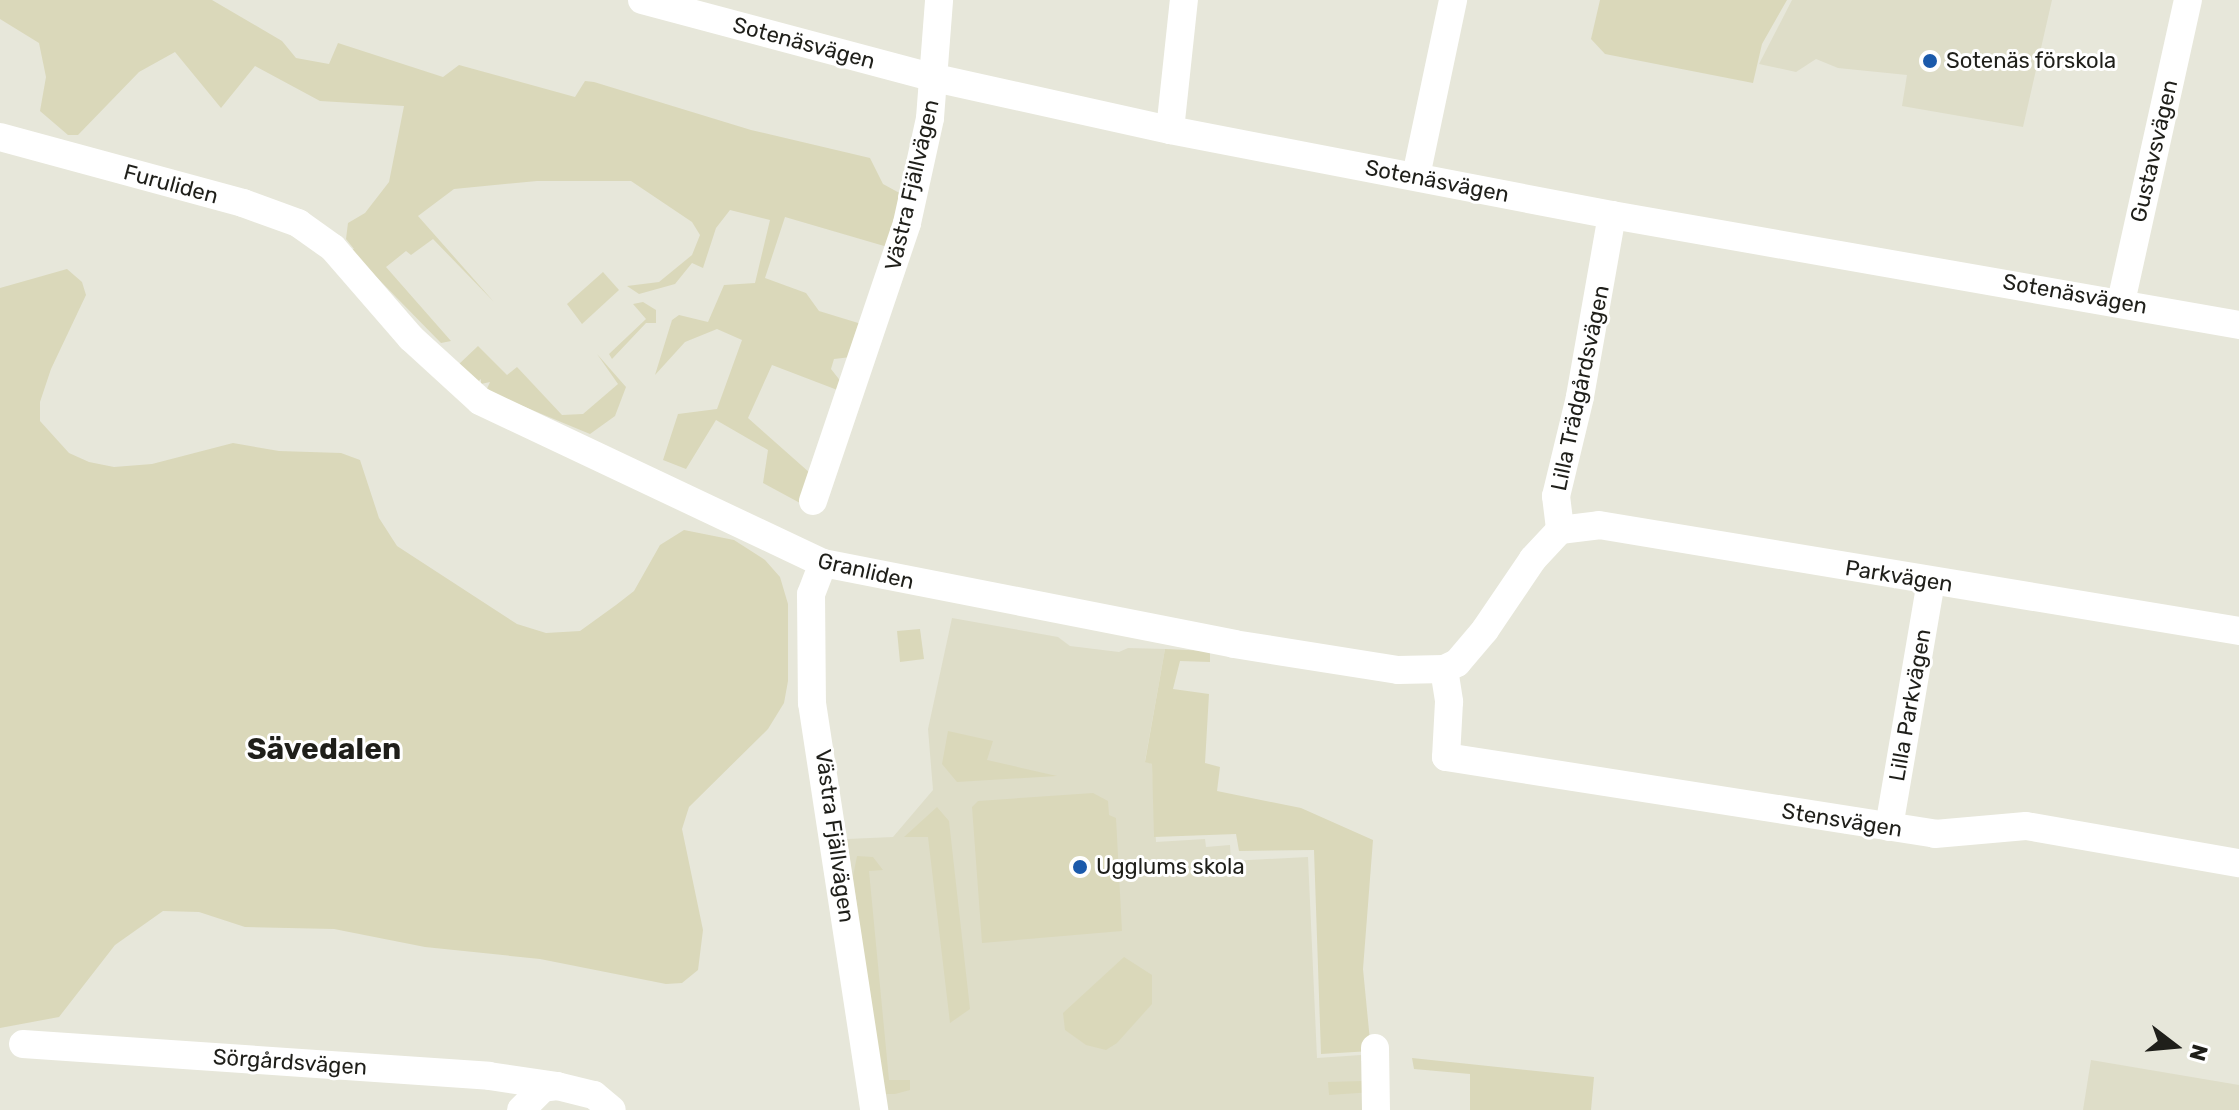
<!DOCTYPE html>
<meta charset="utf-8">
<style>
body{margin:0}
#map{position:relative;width:2239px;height:1110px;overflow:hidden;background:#e7e7da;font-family:Rubik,sans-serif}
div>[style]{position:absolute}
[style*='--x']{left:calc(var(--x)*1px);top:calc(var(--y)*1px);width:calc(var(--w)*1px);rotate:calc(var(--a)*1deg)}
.built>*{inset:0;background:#deddc8}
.green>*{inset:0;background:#dad8ba}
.minor>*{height:28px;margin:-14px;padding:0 14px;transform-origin:14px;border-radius:14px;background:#fff}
.dots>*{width:22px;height:22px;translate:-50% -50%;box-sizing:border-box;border:4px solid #fff;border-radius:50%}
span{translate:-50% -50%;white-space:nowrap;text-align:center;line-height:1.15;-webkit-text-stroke:6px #fff;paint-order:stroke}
.street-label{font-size:22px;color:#1f1f1a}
.poi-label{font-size:22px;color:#1f1f1a}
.left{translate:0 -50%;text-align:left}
.district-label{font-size:30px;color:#1f1f1a;font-weight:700}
.north{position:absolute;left:2135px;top:1006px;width:80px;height:80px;-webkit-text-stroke:6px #fff;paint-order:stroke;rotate:106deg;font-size:22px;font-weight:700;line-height:32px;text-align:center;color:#1f1f1a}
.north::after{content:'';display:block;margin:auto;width:28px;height:36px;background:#1f1f1a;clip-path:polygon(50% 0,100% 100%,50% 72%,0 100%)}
</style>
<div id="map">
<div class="built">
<i style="clip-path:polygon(1792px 0,2052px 0,2023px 127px,1902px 106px,1907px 75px,1838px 68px,1816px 59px,1796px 72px,1759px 64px)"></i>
<i style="clip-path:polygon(952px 618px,1058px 637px,1070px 646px,1119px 652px,1128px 648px,1165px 649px,1145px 761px,1152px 764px,1156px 842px,1205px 839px,1206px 847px,1230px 845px,1231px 861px,1308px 857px,1317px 1058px,1361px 1055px,1361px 1061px,1371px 1060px,1373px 1110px,886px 1110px,847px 839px,893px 837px,933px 790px,928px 729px)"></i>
<i style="clip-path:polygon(2091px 1060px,2239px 1085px,2239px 1110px,2083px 1110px)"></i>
</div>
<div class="green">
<i style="clip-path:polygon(0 0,212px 0,282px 41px,296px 58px,329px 64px,338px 43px,443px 77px,459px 65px,575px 97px,585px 81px,594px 82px,751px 130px,870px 158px,883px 184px,905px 196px,891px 248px,785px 217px,765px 278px,806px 293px,819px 311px,868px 326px,851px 357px,834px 359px,831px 369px,842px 383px,840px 391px,772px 365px,748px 418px,810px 473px,800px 503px,763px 483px,768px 450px,716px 420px,686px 469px,663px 460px,678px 414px,717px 409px,742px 340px,717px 329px,685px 342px,655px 375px,672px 320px,679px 315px,708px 322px,724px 285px,755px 283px,770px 220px,730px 210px,716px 228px,703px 268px,692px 263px,675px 284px,639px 294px,627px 286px,659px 282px,692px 255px,700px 235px,692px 222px,631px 181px,537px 181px,454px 189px,418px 216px,494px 302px,433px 239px,411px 255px,406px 251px,386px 267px,451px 341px,441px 343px,350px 250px,354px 249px,346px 239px,348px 223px,365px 213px,389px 182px,404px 106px,320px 101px,255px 66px,221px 108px,175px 52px,139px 72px,78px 135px,68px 135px,40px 111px,46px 77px,39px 43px,0 19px)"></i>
<i style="clip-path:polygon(1600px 0,1787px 0,1762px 44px,1753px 83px,1605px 54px,1591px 39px)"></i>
<i style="clip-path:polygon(67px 269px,82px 282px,86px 295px,51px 369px,40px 402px,40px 421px,69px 453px,89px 462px,114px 467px,152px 464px,233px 443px,279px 451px,341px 453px,360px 460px,379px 518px,397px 546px,517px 624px,546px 633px,580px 631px,616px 605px,634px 591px,660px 545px,684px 530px,734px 540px,765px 560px,780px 577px,788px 604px,788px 681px,784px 703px,768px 729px,689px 807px,682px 829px,703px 930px,698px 970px,682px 983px,666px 984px,540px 959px,425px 947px,334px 929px,245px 927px,199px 912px,163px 911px,115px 945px,59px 1017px,0 1028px,0 288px)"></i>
<i style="clip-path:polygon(603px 272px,619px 290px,582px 324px,567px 304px)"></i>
<i style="clip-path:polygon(643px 302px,656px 310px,656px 323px,646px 323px,612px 359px,609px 354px,646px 319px,633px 304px)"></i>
<i style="clip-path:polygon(478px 346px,507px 375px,517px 367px,562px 415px,583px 414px,618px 384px,597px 354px,626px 387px,615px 416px,590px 434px,486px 391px,490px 382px,481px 384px,481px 379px,475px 384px,458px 365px)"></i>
<i style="clip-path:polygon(920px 629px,924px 659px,900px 662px,897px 631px)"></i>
<i style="clip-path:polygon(1165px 649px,1210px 651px,1210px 662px,1180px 661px,1173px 689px,1209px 694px,1205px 763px,1220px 767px,1217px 791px,1301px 808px,1373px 840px,1363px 969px,1371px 1051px,1321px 1054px,1314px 850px,1239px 851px,1236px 834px,1154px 837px,1152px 764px,1145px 762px)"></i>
<i style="clip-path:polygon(948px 731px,993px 741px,987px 760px,1057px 776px,957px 782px,942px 764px)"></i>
<i style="clip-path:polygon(1093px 793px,1108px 801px,1109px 815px,1116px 818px,1122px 931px,982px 943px,972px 807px,978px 801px)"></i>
<i style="clip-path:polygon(937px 807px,949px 821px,970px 1009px,950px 1023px,928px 837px,904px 837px)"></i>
<i style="clip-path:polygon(857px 856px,873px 857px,883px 870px,869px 871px,889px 1080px,910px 1080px,910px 1090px,895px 1094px,883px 1094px,853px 876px)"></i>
<i style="clip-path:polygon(1124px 957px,1152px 975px,1152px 1004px,1117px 1043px,1106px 1050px,1086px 1045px,1065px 1030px,1063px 1013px)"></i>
<i style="clip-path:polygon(1412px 1058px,1594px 1077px,1591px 1110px,1470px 1110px,1470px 1074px,1414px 1069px)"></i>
<i style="clip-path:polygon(1362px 1081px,1373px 1092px,1329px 1095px,1328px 1082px)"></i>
</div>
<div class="minor">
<i style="--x:642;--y:0;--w:303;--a:14.9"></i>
<i style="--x:935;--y:78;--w:241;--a:12.5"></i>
<i style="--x:1170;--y:130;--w:450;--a:10.9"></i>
<i style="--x:1612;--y:215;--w:637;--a:9.95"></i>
<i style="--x:1170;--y:130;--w:131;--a:-83.9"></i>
<i style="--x:0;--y:137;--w:252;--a:15.2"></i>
<i style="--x:243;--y:203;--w:59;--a:20"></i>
<i style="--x:298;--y:223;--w:43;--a:35.5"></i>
<i style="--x:333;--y:248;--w:119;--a:49.1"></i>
<i style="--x:411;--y:338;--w:93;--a:42.4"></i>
<i style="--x:480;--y:401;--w:379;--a:25.3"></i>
<i style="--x:823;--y:563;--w:419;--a:11.1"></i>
<i style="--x:1234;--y:644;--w:166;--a:9"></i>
<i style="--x:1398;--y:670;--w:46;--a:-1.2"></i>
<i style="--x:1416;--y:176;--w:180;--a:-78.1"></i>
<i style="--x:1612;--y:215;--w:185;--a:100"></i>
<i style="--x:1580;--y:397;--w:102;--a:103.6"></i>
<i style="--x:1556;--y:496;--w:34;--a:83"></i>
<i style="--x:1560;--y:530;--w:40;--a:133"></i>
<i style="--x:1533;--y:559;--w:86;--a:124.1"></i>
<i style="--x:1485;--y:630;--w:43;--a:130.3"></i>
<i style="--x:1457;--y:663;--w:14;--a:155"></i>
<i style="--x:1444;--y:669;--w:33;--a:81"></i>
<i style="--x:1449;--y:702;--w:55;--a:93.1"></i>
<i style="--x:1446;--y:757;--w:495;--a:8.9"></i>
<i style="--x:1935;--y:834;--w:91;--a:-5"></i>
<i style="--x:2026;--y:826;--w:216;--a:9.9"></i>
<i style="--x:2121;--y:302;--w:309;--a:-77.5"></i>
<i style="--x:813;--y:501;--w:293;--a:-71.3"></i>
<i style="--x:907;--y:223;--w:107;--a:-77.6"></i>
<i style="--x:930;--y:118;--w:118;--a:-85.6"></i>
<i style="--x:1560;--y:530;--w:39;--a:-7"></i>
<i style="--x:1599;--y:525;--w:649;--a:9.4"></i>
<i style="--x:823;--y:563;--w:33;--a:111"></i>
<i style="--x:811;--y:594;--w:109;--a:89.5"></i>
<i style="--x:812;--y:703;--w:412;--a:81.3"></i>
<i style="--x:1889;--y:827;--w:249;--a:-80.3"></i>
<i style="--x:23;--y:1044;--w:467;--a:3.9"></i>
<i style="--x:489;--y:1076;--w:69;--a:8.4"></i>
<i style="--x:1375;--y:1048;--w:62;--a:89.1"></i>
<i style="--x:521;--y:1110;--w:31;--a:-45"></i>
<i style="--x:543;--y:1088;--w:14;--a:-8"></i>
<i style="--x:557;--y:1086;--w:38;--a:14"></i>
<i style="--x:594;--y:1095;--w:23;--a:40"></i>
</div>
<div class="dots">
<i style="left:1930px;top:61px;background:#1b5aab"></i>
<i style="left:1080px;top:867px;background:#1b5aab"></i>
</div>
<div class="street-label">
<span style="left:804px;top:43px;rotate:15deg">Sotenäsvägen</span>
<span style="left:2154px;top:151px;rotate:-77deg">Gustavsvägen</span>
<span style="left:1437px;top:181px;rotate:11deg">Sotenäsvägen</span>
<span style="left:171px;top:184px;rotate:15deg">Furuliden</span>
<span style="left:912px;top:185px;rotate:-77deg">Västra Fjällvägen</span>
<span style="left:2075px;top:294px;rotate:10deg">Sotenäsvägen</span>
<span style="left:1580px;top:388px;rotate:-78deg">Lilla Trädgårdsvägen</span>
<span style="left:866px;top:571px;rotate:13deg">Granliden</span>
<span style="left:1899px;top:576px;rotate:9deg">Parkvägen</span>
<span style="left:1910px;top:705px;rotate:-80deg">Lilla Parkvägen</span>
<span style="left:1842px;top:820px;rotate:9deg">Stensvägen</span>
<span style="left:835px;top:836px;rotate:82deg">Västra Fjällvägen</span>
<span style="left:290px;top:1062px;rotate:4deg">Sörgårdsvägen</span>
</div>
<div class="poi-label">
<span class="left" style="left:1946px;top:61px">Sotenäs förskola</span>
<span class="left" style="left:1096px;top:867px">Ugglums skola</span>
</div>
<div class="district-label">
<span style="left:324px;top:749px">Sävedalen</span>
</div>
<div class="north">N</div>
</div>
